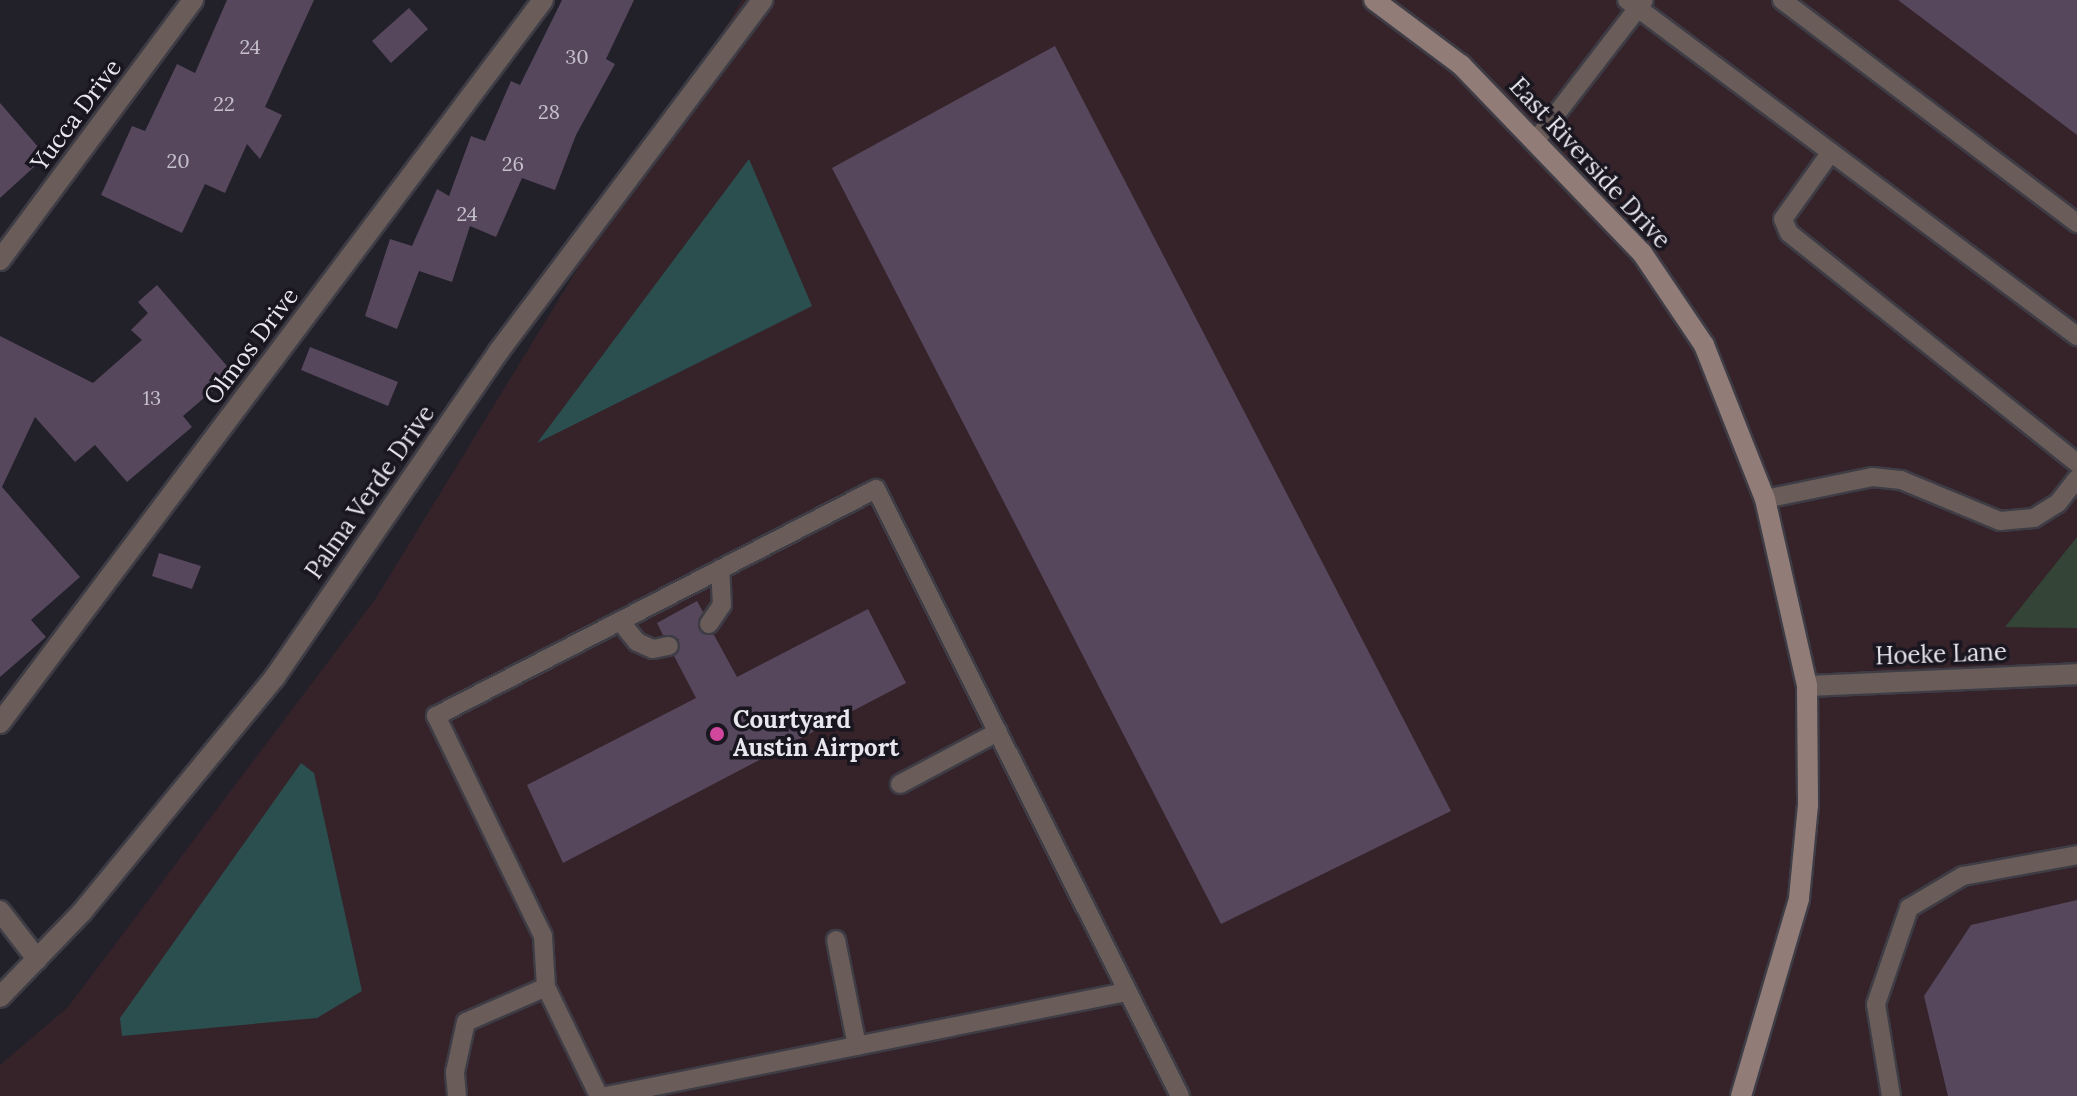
<!DOCTYPE html>
<style>
body{margin:0}
#map{position:relative;width:2077px;height:1096px;overflow:hidden;background:#222029;font-family:Lora,serif}
div>[style]{position:absolute}
[style*='--x']{left:calc(var(--x)*1px);top:calc(var(--y)*1px);width:calc(var(--w)*1px);rotate:calc(var(--a)*1deg)}
.commercial>*{inset:0;background:#352329}
.green>*{inset:0;background:#344436}
.water>*{inset:0;background:#2b4e4f}
.building>*{inset:0;background:#56475d}
.roads{filter:drop-shadow(2px 0 #3e3c45) drop-shadow(-2px 0 #3e3c45) drop-shadow(0 2px #3e3c45) drop-shadow(0 -2px #3e3c45)}
.service>*{height:18px;margin:-9px;padding:0 9px;transform-origin:9px;border-radius:9px;background:#695c59}
.minor>*{height:20px;margin:-10px;padding:0 10px;transform-origin:10px;border-radius:10px;background:#695c59}
.secondary>*{height:20px;margin:-10px;padding:0 10px;transform-origin:10px;border-radius:10px;background:#927c78}
.dots>*{width:22px;height:22px;translate:-50% -50%;box-sizing:border-box;border:4px solid #191620;border-radius:50%}
span{translate:-50% -50%;white-space:nowrap;text-align:center;line-height:1.15;-webkit-text-stroke:7px #191620;paint-order:stroke}
.number-label{font-size:20px;color:#c4bfca}
.number-label span{-webkit-text-stroke-width:0}
.street-label{font-size:24px;color:#e9e7ee}
.poi-label{font-size:24px;color:#e9e7ee;font-weight:700}
.left{translate:0 -50%;text-align:left}
</style>
<div id="map">
<div class="commercial">
<i style="clip-path:polygon(742px 0,2077px 0,2077px 1096px,0 1096px,0 1065px,68px 1007px,376px 598px)"></i>
</div>
<div class="green">
<i style="clip-path:polygon(2077px 537px,2077px 628px,2005px 627px)"></i>
</div>
<div class="water">
<i style="clip-path:polygon(749px 159px,812px 306px,537px 443px)"></i>
<i style="clip-path:polygon(301px 763px,314px 773px,362px 991px,317px 1018px,122px 1036px,120px 1018px)"></i>
</div>
<div class="building">
<i style="clip-path:polygon(227px 0,314px 0,265px 107px,282px 115px,260px 159px,247px 144px,225px 193px,205px 184px,182px 233px,101px 195px,132px 126px,145px 131px,177px 64px,195px 73px)"></i>
<i style="clip-path:polygon(562px 0,634px 0,606px 59px,615px 64px,576px 135px,555px 190px,522px 178px,496px 237px,470px 226px,452px 282px,419px 271px,397px 329px,365px 316px,390px 239px,412px 246px,437px 189px,449px 196px,471px 136px,485px 141px,511px 81px,520px 85px)"></i>
<i style="clip-path:polygon(1898px 0,2077px 0,2077px 135px)"></i>
<i style="clip-path:polygon(409px 8px,428px 29px,391px 63px,372px 41px)"></i>
<i style="clip-path:polygon(1055px 46px,1451px 811px,1221px 924px,832px 168px)"></i>
<i style="clip-path:polygon(0 103px,46px 156px,0 198px)"></i>
<i style="clip-path:polygon(157px 285px,233px 373px,183px 416px,192px 427px,127px 482px,95px 445px,75px 462px,35px 417px,2px 487px,80px 577px,31px 620px,46px 637px,0 677px,0 336px,93px 383px,142px 340px,131px 330px,148px 313px,138px 302px)"></i>
<i style="clip-path:polygon(310px 347px,398px 382px,388px 406px,301px 370px)"></i>
<i style="clip-path:polygon(159px 553px,201px 566px,192px 589px,152px 576px)"></i>
<i style="clip-path:polygon(697px 601px,703px 612px,699px 630px,714px 635px,737px 677px,868px 609px,906px 683px,563px 863px,527px 785px,696px 698px,674px 656px,679px 639px,663px 635px,657px 623px)"></i>
<i style="clip-path:polygon(2077px 900px,2077px 1096px,1948px 1096px,1924px 996px,1971px 925px)"></i>
</div>
<div class="roads">
<div class="service">
<i style="--x:1627;--y:0;--w:562;--a:36.75"></i>
<i style="--x:1782;--y:0;--w:370;--a:37.1"></i>
<i style="--x:1537;--y:139;--w:175;--a:-52.4"></i>
<i style="--x:1831;--y:152;--w:82;--a:125.6"></i>
<i style="--x:1783;--y:219;--w:15;--a:67"></i>
<i style="--x:1789;--y:233;--w:369;--a:38.6"></i>
<i style="--x:1765;--y:499;--w:109;--a:-11.6"></i>
<i style="--x:1872;--y:477;--w:29;--a:6"></i>
<i style="--x:1901;--y:480;--w:107;--a:22.5"></i>
<i style="--x:2000;--y:521;--w:34;--a:-5"></i>
<i style="--x:2034;--y:518;--w:28;--a:-32"></i>
<i style="--x:2058;--y:503;--w:31;--a:-52"></i>
<i style="--x:620;--y:621;--w:27;--a:51"></i>
<i style="--x:637;--y:642;--w:17;--a:24"></i>
<i style="--x:653;--y:649;--w:16;--a:-11"></i>
<i style="--x:709;--y:624;--w:23;--a:-56"></i>
<i style="--x:722;--y:605;--w:36;--a:-93"></i>
<i style="--x:900;--y:784;--w:111;--a:-28"></i>
<i style="--x:836;--y:940;--w:108;--a:78.8"></i>
<i style="--x:546;--y:987;--w:51;--a:-93.4"></i>
<i style="--x:543;--y:936;--w:245;--a:-115.9"></i>
<i style="--x:436;--y:716;--w:495;--a:-27.3"></i>
<i style="--x:876;--y:489;--w:679;--a:63.4"></i>
<i style="--x:457;--y:1096;--w:24;--a:-95"></i>
<i style="--x:455;--y:1072;--w:51;--a:-77.6"></i>
<i style="--x:466;--y:1022;--w:87;--a:-23.6"></i>
<i style="--x:546;--y:987;--w:121;--a:64.1"></i>
<i style="--x:606;--y:1096;--w:530;--a:-11.31"></i>
<i style="--x:1891;--y:1096;--w:93;--a:-99.3"></i>
<i style="--x:1876;--y:1004;--w:102;--a:-71"></i>
<i style="--x:1909;--y:908;--w:63;--a:-30.7"></i>
<i style="--x:1963;--y:876;--w:116;--a:-10.4"></i>
</div>
<div class="minor">
<i style="--x:0;--y:260;--w:324;--a:-53.4"></i>
<i style="--x:1807;--y:686;--w:270;--a:-2.5"></i>
<i style="--x:0;--y:723;--w:904;--a:-53.09"></i>
<i style="--x:0;--y:911;--w:61;--a:52.4"></i>
<i style="--x:0;--y:997;--w:118;--a:-46"></i>
<i style="--x:82;--y:912;--w:304;--a:-50.6"></i>
<i style="--x:275;--y:677;--w:396;--a:-55.5"></i>
<i style="--x:499;--y:351;--w:439;--a:-53.1"></i>
</div>
<div class="secondary">
<i style="--x:1374;--y:0;--w:109;--a:36.8"></i>
<i style="--x:1461;--y:65;--w:261;--a:46.1"></i>
<i style="--x:1642;--y:253;--w:111;--a:56"></i>
<i style="--x:1704;--y:345;--w:166;--a:68.4"></i>
<i style="--x:1765;--y:499;--w:192;--a:77.3"></i>
<i style="--x:1807;--y:686;--w:119;--a:89.5"></i>
<i style="--x:1808;--y:805;--w:94;--a:95.5"></i>
<i style="--x:1799;--y:899;--w:205;--a:106.4"></i>
</div>
</div>
<div class="dots">
<i style="left:717px;top:734px;background:#d1479c"></i>
</div>
<div class="number-label">
<span style="left:250px;top:46px">24</span>
<span style="left:577px;top:56px">30</span>
<span style="left:224px;top:103px">22</span>
<span style="left:549px;top:111px">28</span>
<span style="left:178px;top:160px">20</span>
<span style="left:513px;top:163px">26</span>
<span style="left:467px;top:213px">24</span>
<span style="left:152px;top:397px">13</span>
</div>
<div class="street-label">
<span style="left:76px;top:115px;rotate:-53deg">Yucca Drive</span>
<span style="left:1590px;top:163px;rotate:47deg">East Riverside Drive</span>
<span style="left:251px;top:346px;rotate:-53deg">Olmos Drive</span>
<span style="left:370px;top:492px;rotate:-55deg">Palma Verde Drive</span>
<span style="left:1941px;top:654px;rotate:-2deg">Hoeke Lane</span>
</div>
<div class="poi-label">
<span class="left" style="left:733px;top:734px">Courtyard<br>Austin Airport</span>
</div>
</div>
